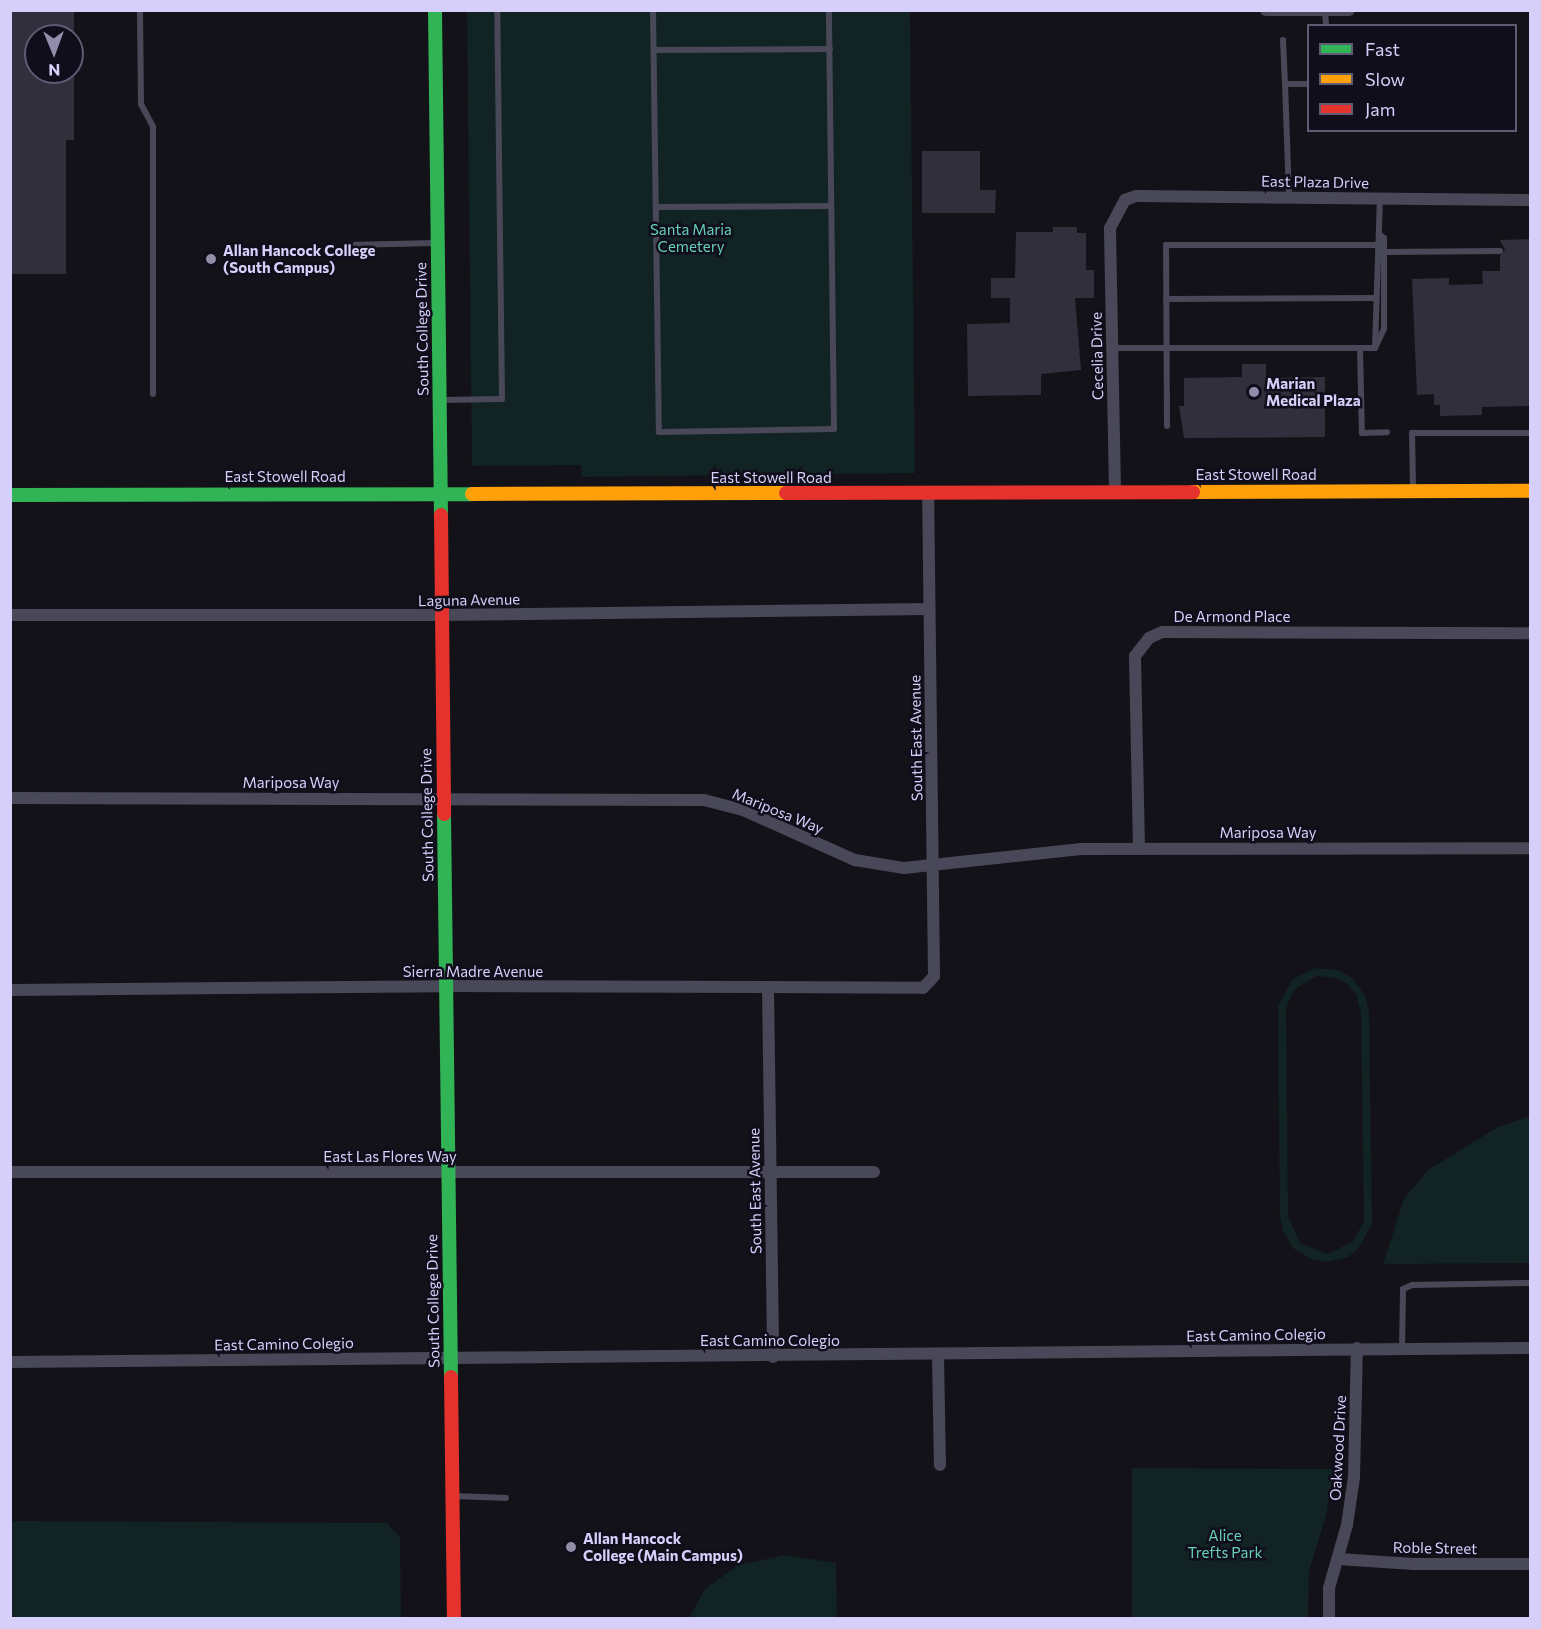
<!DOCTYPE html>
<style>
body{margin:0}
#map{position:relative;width:1541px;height:1629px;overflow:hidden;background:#131218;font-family:Commissioner,sans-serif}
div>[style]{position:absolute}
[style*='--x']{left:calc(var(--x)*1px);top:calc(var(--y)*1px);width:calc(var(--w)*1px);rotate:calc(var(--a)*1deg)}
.green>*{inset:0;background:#122324}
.building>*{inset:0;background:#312f3b}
.lane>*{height:6px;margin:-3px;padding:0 3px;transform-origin:3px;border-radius:3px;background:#494859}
.street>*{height:12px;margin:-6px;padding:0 6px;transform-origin:6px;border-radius:6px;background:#494859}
.fast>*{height:14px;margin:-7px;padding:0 7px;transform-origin:7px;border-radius:7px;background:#30b455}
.slow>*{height:14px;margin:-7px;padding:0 7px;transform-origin:7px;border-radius:7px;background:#ff9f0a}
.jam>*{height:14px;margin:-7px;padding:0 7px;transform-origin:7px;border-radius:7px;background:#e5322d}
.dots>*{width:16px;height:16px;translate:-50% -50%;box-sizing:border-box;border:3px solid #110e1c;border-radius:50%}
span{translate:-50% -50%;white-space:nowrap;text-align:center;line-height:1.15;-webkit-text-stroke:5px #110e1c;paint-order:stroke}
.street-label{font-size:15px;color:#d6cff9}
.park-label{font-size:15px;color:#65cfb9}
.poi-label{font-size:15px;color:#d6cff9;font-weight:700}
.left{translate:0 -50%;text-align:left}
.frame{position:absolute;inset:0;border:12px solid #d6cff9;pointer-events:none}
.legend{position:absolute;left:1307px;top:24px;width:210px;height:108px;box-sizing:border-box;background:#110e1c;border:2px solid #605b74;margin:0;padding:8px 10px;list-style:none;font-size:18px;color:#d6cff9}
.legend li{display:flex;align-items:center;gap:12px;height:30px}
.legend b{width:30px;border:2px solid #605b74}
.north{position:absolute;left:24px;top:24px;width:60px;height:60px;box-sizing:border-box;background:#110e1c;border:2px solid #605b74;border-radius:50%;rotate:179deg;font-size:16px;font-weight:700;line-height:24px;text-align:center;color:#d6cff9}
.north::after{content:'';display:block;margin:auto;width:21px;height:27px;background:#928daa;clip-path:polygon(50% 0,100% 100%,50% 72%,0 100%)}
</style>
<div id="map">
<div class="green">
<i style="clip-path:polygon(467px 11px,910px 11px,915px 473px,582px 477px,581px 465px,472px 466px)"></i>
<i style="clip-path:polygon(evenodd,1315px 968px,1338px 970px,1352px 978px,1366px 997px,1369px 1013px,1372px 1223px,1359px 1248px,1348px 1257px,1327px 1262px,1313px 1260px,1294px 1249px,1283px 1231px,1280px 1217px,1278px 1006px,1293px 979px,1315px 968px,1316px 976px,1336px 978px,1347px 984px,1356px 994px,1361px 1013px,1364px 1221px,1353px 1242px,1327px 1254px,1300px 1243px,1288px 1216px,1286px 1008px,1294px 990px,1316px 976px)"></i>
<i style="clip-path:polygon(1530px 1116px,1530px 1263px,1383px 1264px,1404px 1199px,1428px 1170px,1498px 1127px)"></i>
<i style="clip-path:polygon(1132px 1468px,1334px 1469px,1326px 1516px,1309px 1571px,1308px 1618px,1132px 1618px)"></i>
<i style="clip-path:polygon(11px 1521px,387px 1523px,400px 1537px,401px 1618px,15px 1618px,11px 1614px)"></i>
<i style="clip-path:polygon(785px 1555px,836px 1563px,837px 1618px,689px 1618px,705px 1589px,738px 1565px)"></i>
</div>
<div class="building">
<i style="clip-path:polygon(10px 10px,74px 10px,74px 36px,36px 36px,36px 72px,74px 72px,74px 140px,66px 140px,66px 274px,10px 274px)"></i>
<i style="clip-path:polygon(922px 151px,980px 151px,980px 190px,996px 190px,995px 213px,922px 213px)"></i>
<i style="clip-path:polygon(1053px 227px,1077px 227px,1077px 233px,1086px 233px,1086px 270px,1094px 270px,1094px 298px,1075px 298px,1081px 370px,1041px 374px,1041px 395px,968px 396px,967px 324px,1010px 323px,1010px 298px,991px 298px,991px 278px,1015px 278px,1016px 232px,1053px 232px)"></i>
<i style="clip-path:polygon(1530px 239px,1530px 406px,1482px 407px,1482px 415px,1440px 416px,1440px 405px,1434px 405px,1434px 394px,1417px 395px,1412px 279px,1449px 278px,1449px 285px,1483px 284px,1482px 271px,1500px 271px,1500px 256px,1505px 250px,1500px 240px)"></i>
<i style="clip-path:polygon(1242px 364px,1266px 364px,1266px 378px,1325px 377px,1325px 437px,1184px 438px,1179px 406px,1184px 406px,1184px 378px,1242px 377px)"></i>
</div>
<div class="lane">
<i style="--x:140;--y:10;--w:94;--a:89.4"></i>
<i style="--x:141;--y:104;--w:26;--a:62"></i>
<i style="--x:153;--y:127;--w:267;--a:90"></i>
<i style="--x:653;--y:10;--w:422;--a:89.2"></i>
<i style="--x:659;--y:432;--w:175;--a:-1"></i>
<i style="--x:834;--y:429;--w:419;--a:-90.7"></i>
<i style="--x:1325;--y:11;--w:15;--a:86"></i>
<i style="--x:1283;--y:40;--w:44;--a:87.4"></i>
<i style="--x:654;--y:50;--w:176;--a:-0.3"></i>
<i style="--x:1289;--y:197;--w:113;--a:-92"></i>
<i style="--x:1285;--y:84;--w:23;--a:0"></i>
<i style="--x:656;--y:207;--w:175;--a:-0.3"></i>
<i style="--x:349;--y:245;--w:86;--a:-1.3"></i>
<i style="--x:1384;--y:252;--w:116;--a:-0.5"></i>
<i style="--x:1166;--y:299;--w:209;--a:-0.3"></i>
<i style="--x:1113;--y:348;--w:262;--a:0"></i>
<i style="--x:1360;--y:348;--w:85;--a:88.7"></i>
<i style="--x:1362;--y:433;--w:25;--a:-2"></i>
<i style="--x:1375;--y:348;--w:150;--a:-88.1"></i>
<i style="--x:1375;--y:348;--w:21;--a:-65"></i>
<i style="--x:1384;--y:329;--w:91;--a:-90"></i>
<i style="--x:1384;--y:238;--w:5;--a:-143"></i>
<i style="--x:441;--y:400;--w:61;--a:-0.9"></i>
<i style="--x:502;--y:399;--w:389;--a:-90.7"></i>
<i style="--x:1167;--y:426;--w:181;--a:-90.3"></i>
<i style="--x:1166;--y:245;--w:218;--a:0"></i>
<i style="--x:1413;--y:488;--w:55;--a:-91"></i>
<i style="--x:1412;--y:433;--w:118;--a:0"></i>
<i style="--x:1402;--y:1348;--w:59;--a:-89"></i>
<i style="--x:1403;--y:1289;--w:10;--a:-24"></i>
<i style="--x:1412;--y:1285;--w:118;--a:-1"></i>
<i style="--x:455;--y:1496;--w:51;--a:2.2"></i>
</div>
<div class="street">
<i style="--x:1266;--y:10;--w:83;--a:0"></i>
<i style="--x:1115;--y:491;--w:263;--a:-91.1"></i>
<i style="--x:1110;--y:228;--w:32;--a:-62"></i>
<i style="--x:1125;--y:200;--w:12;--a:-20"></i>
<i style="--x:1136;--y:196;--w:394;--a:0.6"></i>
<i style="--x:10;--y:615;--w:431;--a:0"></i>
<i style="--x:441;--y:615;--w:487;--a:-0.7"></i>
<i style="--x:10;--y:798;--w:694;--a:0.17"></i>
<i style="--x:704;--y:800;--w:40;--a:14.4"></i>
<i style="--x:743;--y:810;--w:123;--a:24.1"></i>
<i style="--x:855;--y:860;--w:50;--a:9.3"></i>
<i style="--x:904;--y:868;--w:178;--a:-6.1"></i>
<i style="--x:1081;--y:849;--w:449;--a:-0.1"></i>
<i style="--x:1139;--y:848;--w:192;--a:-91.2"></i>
<i style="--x:1135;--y:656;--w:23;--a:-52"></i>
<i style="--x:1149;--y:638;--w:14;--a:-25"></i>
<i style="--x:1162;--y:632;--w:368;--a:0.2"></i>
<i style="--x:768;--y:988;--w:369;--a:89.2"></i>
<i style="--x:10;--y:990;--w:436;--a:-0.5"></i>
<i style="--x:446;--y:986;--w:477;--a:0.2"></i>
<i style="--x:923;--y:988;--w:16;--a:-47"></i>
<i style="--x:934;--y:976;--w:481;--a:-90.7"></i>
<i style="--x:10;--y:1172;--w:864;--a:0"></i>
<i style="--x:938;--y:1355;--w:110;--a:89"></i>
<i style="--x:10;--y:1362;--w:1520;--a:-0.53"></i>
<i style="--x:1338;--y:1559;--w:76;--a:3.8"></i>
<i style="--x:1414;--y:1564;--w:116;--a:0"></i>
<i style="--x:1329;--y:1618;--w:30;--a:-90"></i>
<i style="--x:1329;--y:1588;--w:66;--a:-74.1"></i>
<i style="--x:1347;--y:1525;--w:49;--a:-81.7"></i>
<i style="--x:1354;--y:1477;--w:129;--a:-88.7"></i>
</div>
<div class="fast">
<i style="--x:435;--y:10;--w:505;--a:89.32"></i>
<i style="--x:10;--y:495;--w:462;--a:-0.1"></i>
<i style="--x:444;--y:814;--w:563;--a:89.29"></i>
</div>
<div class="slow">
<i style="--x:1193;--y:492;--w:337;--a:-0.2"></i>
<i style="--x:472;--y:494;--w:314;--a:-0.2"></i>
</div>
<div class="jam">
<i style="--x:786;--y:493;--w:407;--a:-0.1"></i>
<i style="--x:441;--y:515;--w:299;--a:89.4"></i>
<i style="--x:451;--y:1377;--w:241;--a:89.3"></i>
</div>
<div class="dots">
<i style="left:211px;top:259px;background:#928daa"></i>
<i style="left:1254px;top:392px;background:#928daa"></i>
<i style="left:571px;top:1547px;background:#928daa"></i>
</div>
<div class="street-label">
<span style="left:1315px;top:182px;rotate:1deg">East Plaza Drive</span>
<span style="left:422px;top:329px;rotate:-91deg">South College Drive</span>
<span style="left:1097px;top:356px;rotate:-91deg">Cecelia Drive</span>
<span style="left:1256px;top:475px">East Stowell Road</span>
<span style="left:285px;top:477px">East Stowell Road</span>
<span style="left:771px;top:478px">East Stowell Road</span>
<span style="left:469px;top:600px;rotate:-1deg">Laguna Avenue</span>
<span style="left:1232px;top:617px">De Armond Place</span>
<span style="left:916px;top:738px;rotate:-91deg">South East Avenue</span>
<span style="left:291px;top:783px">Mariposa Way</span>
<span style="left:778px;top:811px;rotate:22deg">Mariposa Way</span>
<span style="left:427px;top:815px;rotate:-91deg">South College Drive</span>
<span style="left:1268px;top:833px">Mariposa Way</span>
<span style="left:473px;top:972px">Sierra Madre Avenue</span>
<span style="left:390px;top:1157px">East Las Flores Way</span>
<span style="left:755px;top:1191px;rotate:-91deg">South East Avenue</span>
<span style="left:433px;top:1301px;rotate:-91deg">South College Drive</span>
<span style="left:1256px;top:1335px;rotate:-1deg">East Camino Colegio</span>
<span style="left:770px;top:1341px">East Camino Colegio</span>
<span style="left:284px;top:1344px;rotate:-1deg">East Camino Colegio</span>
<span style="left:1338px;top:1448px;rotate:-87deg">Oakwood Drive</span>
<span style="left:1435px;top:1548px;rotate:1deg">Roble Street</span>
</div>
<div class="park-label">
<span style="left:691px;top:238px">Santa Maria<br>Cemetery</span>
<span style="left:1225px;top:1544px">Alice<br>Trefts Park</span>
</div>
<div class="poi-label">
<span class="left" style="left:223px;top:259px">Allan Hancock College<br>(South Campus)</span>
<span class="left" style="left:1266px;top:392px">Marian<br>Medical Plaza</span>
<span class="left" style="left:583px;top:1547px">Allan Hancock<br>College (Main Campus)</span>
</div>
<div class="frame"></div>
<ul class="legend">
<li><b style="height:8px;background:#30b455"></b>Fast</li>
<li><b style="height:8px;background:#ff9f0a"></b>Slow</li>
<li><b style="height:8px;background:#e5322d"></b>Jam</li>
</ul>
<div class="north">N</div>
</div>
